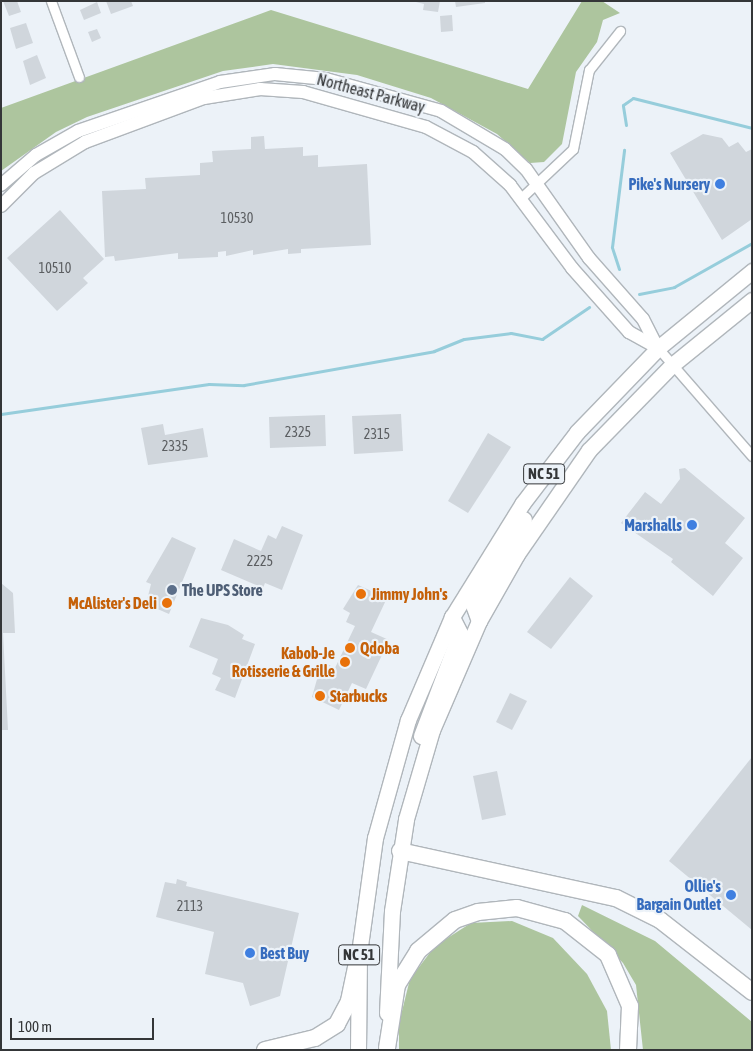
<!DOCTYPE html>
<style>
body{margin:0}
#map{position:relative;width:753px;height:1051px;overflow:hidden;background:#ecf2f8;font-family:"Asap Condensed",sans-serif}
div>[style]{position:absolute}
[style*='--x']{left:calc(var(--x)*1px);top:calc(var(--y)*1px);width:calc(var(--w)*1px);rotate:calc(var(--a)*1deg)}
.forest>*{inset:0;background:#adc59e}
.stream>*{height:3px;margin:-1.5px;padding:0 1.5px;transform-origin:1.5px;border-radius:1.5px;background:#96cddb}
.building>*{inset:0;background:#d0d6dc}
.roads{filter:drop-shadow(1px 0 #b0b6bb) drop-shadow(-1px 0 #b0b6bb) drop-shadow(0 1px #b0b6bb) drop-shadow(0 -1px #b0b6bb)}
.street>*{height:9px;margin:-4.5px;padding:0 4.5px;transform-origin:4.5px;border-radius:4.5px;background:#fff}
.secondary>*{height:12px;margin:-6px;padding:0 6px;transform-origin:6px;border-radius:6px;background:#fff}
.primary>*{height:15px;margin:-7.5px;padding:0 7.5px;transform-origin:7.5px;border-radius:7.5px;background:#fff}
.highway>*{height:16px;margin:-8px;padding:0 8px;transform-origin:8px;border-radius:8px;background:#fff}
.dots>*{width:14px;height:14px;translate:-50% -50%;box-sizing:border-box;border:2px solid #ecf2f8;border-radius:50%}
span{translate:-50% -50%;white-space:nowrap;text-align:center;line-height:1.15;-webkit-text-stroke:4.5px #ecf2f8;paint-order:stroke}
.number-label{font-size:14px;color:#5b5e61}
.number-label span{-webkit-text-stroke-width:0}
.shield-label span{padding:1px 4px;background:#ecf2f8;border:1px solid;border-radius:4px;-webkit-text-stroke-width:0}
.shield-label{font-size:15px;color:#343638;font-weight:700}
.street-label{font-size:16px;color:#343638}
.shop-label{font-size:16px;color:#366cbe;font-weight:700}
.right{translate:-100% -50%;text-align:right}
.left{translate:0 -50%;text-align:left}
.service-label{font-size:16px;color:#4e5e75;font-weight:700}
.food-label{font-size:16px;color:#c56008;font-weight:700}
.frame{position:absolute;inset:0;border:2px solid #343638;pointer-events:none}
.scale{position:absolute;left:10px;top:1018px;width:144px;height:22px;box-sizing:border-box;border:2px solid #343638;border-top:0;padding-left:6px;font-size:15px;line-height:18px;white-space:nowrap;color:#343638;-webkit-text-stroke:4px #ecf2f8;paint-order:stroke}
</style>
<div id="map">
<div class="forest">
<i style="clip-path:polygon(582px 1px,602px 1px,620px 13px,603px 20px,597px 42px,576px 72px,562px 144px,544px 162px,530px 163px,497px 134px,431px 98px,357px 75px,273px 64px,223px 71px,87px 117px,56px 132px,1px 171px,1px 108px,271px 10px,528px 89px)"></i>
<i style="clip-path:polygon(582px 905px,655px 941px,752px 1022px,752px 1050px,643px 1050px,636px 985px,623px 963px,578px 916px)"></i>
<i style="clip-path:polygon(512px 921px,553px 938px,587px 974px,607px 1011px,611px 1050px,399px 1050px,399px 1023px,410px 979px,435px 946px,471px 923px)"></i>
</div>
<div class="stream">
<i style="--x:626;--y:125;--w:20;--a:-99"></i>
<i style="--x:623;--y:105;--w:12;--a:-35"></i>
<i style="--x:633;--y:98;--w:123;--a:14.1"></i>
<i style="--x:619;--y:269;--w:23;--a:-108"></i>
<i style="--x:612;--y:247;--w:98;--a:-82.9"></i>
<i style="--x:639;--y:294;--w:36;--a:-11"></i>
<i style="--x:674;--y:287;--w:90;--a:-29.4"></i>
<i style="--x:1;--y:414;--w:210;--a:-8.2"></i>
<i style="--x:209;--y:384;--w:35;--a:2"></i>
<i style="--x:244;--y:385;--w:193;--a:-10.1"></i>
<i style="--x:434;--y:351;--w:32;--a:-22"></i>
<i style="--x:464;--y:339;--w:47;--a:-7.3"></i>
<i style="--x:511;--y:333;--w:32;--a:11"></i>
<i style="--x:542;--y:339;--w:57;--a:-34.2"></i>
</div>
<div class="building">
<i style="clip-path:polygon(3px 1px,17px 1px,21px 12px,9px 16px)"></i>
<i style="clip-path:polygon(106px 1px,131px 1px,133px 6px,111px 14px)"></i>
<i style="clip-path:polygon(412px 1px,440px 1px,438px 12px,423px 10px,424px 4px)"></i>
<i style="clip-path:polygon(455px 1px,485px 1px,485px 3px,456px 7px)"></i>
<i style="clip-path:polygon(97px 2px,101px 13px,84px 20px,80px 10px)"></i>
<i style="clip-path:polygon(452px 15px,453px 31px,441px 32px,440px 16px)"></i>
<i style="clip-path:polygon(26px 23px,33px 43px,16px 49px,10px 28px)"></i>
<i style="clip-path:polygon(97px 29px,101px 38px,92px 42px,88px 32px)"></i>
<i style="clip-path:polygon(37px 55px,46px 78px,30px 85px,23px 61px)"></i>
<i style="clip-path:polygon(703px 134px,722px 138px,729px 147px,738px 142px,746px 152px,752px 149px,752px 219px,722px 240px,670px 153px)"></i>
<i style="clip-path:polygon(264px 136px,265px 149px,303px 147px,303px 156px,318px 155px,318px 167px,367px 164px,371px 245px,301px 249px,301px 253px,288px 254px,288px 249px,253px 255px,253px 250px,226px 256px,226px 251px,218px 252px,218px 257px,178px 259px,178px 253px,115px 261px,114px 256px,105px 257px,102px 191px,146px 189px,145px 178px,200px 175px,200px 163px,213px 162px,212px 151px,251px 149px,251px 137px)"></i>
<i style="clip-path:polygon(60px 210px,104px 259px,83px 278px,88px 283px,57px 311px,7px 258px)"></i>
<i style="clip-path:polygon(401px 414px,403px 451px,354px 454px,352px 416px)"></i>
<i style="clip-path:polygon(325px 415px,326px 446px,270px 448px,269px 417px)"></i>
<i style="clip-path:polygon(163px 424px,165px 435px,203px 428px,208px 457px,148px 465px,141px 428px)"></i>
<i style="clip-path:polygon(488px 433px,511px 447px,468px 513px,448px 501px)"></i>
<i style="clip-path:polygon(685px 468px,745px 518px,725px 543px,743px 558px,713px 596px,671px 562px,673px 559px,621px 523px,645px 492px,661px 504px,680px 479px,679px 469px)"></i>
<i style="clip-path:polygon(282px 526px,303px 535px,282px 590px,265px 583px,263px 588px,221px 570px,234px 539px,261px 551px,268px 535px,276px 539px)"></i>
<i style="clip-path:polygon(172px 537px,196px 548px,169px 614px,146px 604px,151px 584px,146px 582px)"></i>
<i style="clip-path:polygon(570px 577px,593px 596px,551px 649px,527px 632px)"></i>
<i style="clip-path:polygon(1px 583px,13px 593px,15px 633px,3px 633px,8px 730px,1px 730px)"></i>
<i style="clip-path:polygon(358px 585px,387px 598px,371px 632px,389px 640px,366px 689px,352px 683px,339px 710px,312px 697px,319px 672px,324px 674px,329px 665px,335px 668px,355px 626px,346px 622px,350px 613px,343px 609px)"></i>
<i style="clip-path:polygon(201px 618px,228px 625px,244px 635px,242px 639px,255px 644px,235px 698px,215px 690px,221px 678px,212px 674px,218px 659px,189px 647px)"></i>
<i style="clip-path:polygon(510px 693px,527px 701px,512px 730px,496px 722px)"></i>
<i style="clip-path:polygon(752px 757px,752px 930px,669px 861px)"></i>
<i style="clip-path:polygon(497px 771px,506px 815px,482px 820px,473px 776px)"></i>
<i style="clip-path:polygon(177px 879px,187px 882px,186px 886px,299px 913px,280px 996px,250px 1006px,243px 983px,205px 974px,214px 932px,156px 917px,165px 882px,176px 884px)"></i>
</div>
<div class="roads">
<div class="street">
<i style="--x:51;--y:1;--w:81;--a:69.8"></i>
<i style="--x:521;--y:198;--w:71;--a:-43.3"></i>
<i style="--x:573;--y:149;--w:81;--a:-78.6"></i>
<i style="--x:589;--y:70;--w:50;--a:-51.5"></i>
<i style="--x:658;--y:348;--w:143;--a:49"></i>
</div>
<div class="secondary">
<i style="--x:1;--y:185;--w:46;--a:-40.6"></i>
<i style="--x:36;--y:155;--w:48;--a:-29.7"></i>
<i style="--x:78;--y:131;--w:150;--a:-19"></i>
<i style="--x:220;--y:82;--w:56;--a:-8.3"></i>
<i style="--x:275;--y:74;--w:51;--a:5.6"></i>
<i style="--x:326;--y:79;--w:119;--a:15.5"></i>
<i style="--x:441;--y:111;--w:74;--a:30.7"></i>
<i style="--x:505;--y:149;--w:29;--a:44"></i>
<i style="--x:526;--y:169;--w:109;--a:54.7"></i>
<i style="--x:589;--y:258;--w:81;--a:48.5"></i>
<i style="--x:643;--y:319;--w:33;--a:63"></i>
<i style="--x:1;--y:206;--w:47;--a:-45"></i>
<i style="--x:34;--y:173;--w:60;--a:-31.3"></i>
<i style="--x:85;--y:142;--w:127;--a:-20.3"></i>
<i style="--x:204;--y:98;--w:57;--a:-9.1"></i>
<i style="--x:260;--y:89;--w:43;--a:4"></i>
<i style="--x:303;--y:92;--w:128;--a:15.9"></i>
<i style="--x:426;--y:127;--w:53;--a:28"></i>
<i style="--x:473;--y:152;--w:50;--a:41.7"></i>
<i style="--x:510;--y:185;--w:104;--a:53.2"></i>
<i style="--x:572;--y:268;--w:86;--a:48.3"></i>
<i style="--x:629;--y:332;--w:33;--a:29"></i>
</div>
<div class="primary">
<i style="--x:479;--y:621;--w:15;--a:-110"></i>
<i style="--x:474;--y:607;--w:101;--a:-60.4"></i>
<i style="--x:421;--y:736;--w:110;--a:-69.3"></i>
<i style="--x:460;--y:633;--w:18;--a:-117"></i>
<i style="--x:387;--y:1013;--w:102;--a:-87.2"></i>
<i style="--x:392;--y:911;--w:93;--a:-81.3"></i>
<i style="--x:406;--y:819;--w:93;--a:-73.7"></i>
<i style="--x:432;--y:730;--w:119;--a:-66.7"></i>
<i style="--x:479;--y:621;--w:77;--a:-60.4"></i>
<i style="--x:517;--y:554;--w:126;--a:-55.3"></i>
<i style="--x:589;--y:450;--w:119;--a:-45.7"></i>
<i style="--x:672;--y:365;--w:103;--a:-39.1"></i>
<i style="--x:358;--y:1050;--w:97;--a:-89.4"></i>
<i style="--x:359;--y:953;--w:116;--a:-82.1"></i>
<i style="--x:375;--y:838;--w:123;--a:-74.4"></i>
<i style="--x:408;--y:720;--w:112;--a:-66.9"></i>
<i style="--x:452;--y:617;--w:133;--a:-58.2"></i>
<i style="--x:522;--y:504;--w:91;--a:-52.6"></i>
<i style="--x:577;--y:432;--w:117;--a:-46"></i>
<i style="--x:658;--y:348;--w:122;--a:-39.3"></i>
</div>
<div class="highway">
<i style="--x:400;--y:851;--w:221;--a:12.3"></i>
<i style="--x:616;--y:898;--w:49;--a:26.6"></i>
<i style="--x:660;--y:920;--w:117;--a:38"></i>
<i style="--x:387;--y:1048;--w:64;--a:-81"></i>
<i style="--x:397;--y:985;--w:40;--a:-58"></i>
<i style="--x:418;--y:951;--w:48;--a:-40"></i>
<i style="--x:455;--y:920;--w:24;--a:-19"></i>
<i style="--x:478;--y:912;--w:39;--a:-6"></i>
<i style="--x:517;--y:908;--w:50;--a:15.2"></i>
<i style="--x:565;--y:921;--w:55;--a:38.3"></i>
<i style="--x:608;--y:955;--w:56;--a:66.7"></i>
<i style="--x:630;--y:1006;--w:44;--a:92.6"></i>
<i style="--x:265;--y:1050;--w:51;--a:-13.5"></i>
<i style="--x:315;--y:1038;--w:26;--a:-32"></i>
<i style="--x:337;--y:1024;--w:26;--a:-62"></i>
<i style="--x:349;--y:1001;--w:49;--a:-78.2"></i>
</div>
</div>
<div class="dots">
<i style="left:720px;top:184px;background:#3f7fe0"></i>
<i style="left:692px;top:525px;background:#3f7fe0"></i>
<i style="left:172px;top:590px;background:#5c6f8a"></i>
<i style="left:361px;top:594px;background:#e8710a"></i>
<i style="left:167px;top:603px;background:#e8710a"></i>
<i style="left:350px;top:648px;background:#e8710a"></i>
<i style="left:345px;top:662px;background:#e8710a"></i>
<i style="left:320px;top:696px;background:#e8710a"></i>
<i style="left:731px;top:895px;background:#3f7fe0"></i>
<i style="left:250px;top:953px;background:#3f7fe0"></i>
</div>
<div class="number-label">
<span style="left:237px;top:218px">10530</span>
<span style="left:55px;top:268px">10510</span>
<span style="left:298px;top:432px">2325</span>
<span style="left:377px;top:434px">2315</span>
<span style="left:175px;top:446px">2335</span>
<span style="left:260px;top:561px">2225</span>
<span style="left:190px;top:906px">2113</span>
</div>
<div class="shield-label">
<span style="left:544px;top:474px">NC 51</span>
<span style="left:359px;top:955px">NC 51</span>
</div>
<div class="street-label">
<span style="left:371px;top:93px;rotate:15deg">Northeast Parkway</span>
</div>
<div class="shop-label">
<span class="right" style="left:710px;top:184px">Pike's Nursery</span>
<span class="right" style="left:682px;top:525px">Marshalls</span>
<span class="right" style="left:721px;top:895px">Ollie's<br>Bargain Outlet</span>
<span class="left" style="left:260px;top:953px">Best Buy</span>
</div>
<div class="service-label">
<span class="left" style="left:182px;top:590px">The UPS Store</span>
</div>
<div class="food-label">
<span class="left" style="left:371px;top:594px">Jimmy John's</span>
<span class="right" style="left:157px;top:603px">McAlister's Deli</span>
<span class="left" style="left:360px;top:648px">Qdoba</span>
<span class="right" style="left:335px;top:662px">Kabob-Je<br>Rotisserie &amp; Grille</span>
<span class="left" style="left:330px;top:696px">Starbucks</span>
</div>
<div class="frame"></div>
<div class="scale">100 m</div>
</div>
